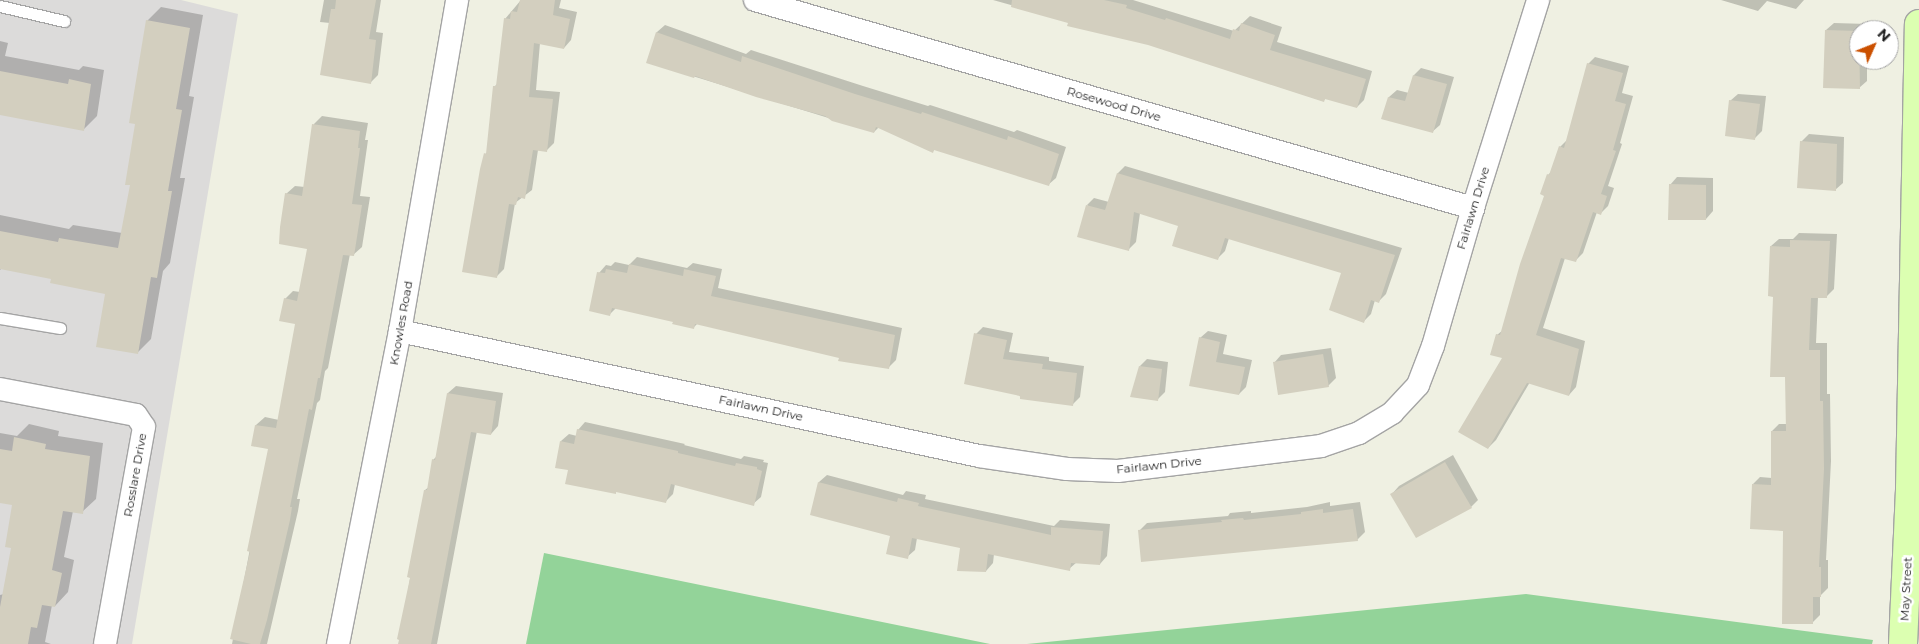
<!DOCTYPE html>
<style>
body{margin:0}
#map{position:relative;width:1919px;height:644px;overflow:hidden;background:#eff0e2;font-family:Montserrat,sans-serif}
div>[style]{position:absolute}
[style*='--x']{left:calc(var(--x)*1px);top:calc(var(--y)*1px);width:calc(var(--w)*1px);rotate:calc(var(--a)*1deg)}
.residential>*{inset:0;background:#dcdbda}
.forest>*{inset:0;background:#93d399}
.shadow>*{inset:0;background:#0003}
.building>*{inset:0;background:#d3cfbf}
.roads{filter:drop-shadow(1px 0 #a4a4a4) drop-shadow(-1px 0 #a4a4a4) drop-shadow(0 1px #a4a4a4) drop-shadow(0 -1px #a4a4a4)}
.lane>*{height:11px;margin:-5.5px;padding:0 5.5px;transform-origin:5.5px;border-radius:5.5px;background:#fff}
.street>*{height:22px;margin:-11px;padding:0 11px;transform-origin:11px;border-radius:11px;background:#fff}
.secondary>*{height:28px;margin:-14px;padding:0 14px;transform-origin:14px;border-radius:14px;background:#dcffb1}
span{translate:-50% -50%;white-space:nowrap;text-align:center;line-height:1.15;-webkit-text-stroke:5px #fff;paint-order:stroke}
.street-label{font-size:12px;color:#1d1d1d}
.north{position:absolute;left:1849px;top:20px;width:50px;height:50px;box-sizing:border-box;background:#fff;border:1px solid #a5a5a5;border-radius:50%;rotate:46deg;font-size:14px;font-weight:700;line-height:20px;text-align:center;color:#1d1d1d}
.north::after{content:'';display:block;margin:auto;width:18px;height:22px;background:#cb5000;clip-path:polygon(50% 0,100% 100%,50% 72%,0 100%)}
</style>
<div id="map">
<div class="residential">
<i style="clip-path:polygon(0 0,181px 0,238px 14px,132px 644px,0 644px)"></i>
</div>
<div class="forest">
<i style="clip-path:polygon(544px 553px,990px 644px,526px 644px)"></i>
<i style="clip-path:polygon(1526px 594px,1873px 640px,1872px 644px,1027px 644px)"></i>
</div>
<div class="shadow">
<i style="clip-path:polygon(324px 0,381px 0,376px 32px,383px 33px,378px 75px,371px 82px,330px 23px,320px 22px)"></i>
<i style="clip-path:polygon(521px 0,561px 0,559px 8px,577px 12px,571px 40px,564px 48px,540px 43px,536px 90px,560px 92px,554px 143px,546px 151px,538px 150px,532px 190px,515px 203px,504px 269px,497px 276px,485px 154px,488px 152px,494px 87px,497px 84px,505px 19px)"></i>
<i style="clip-path:polygon(993px 0,1133px 0,1234px 31px,1250px 16px,1282px 27px,1277px 42px,1372px 71px,1364px 100px,1357px 107px,1326px 98px,1323px 101px,1149px 44px)"></i>
<i style="clip-path:polygon(1721px 0,1804px 0,1796px 9px,1767px 1px,1758px 11px)"></i>
<i style="clip-path:polygon(161px 7px,203px 15px,189px 96px,194px 97px,180px 178px,185px 178px,170px 263px,163px 271px,151px 339px,137px 353px,106px 293px,53px 278px,2px 268px,0 270px,0 215px,69px 229px,73px 225px,122px 233px,131px 184px,147px 21px)"></i>
<i style="clip-path:polygon(1834px 23px,1868px 24px,1868px 30px,1859px 30px,1859px 60px,1867px 60px,1867px 81px,1859px 88px,1826px 30px)"></i>
<i style="clip-path:polygon(665px 25px,746px 54px,751px 50px,863px 86px,928px 106px,930px 105px,1014px 132px,1017px 130px,1066px 147px,1056px 178px,1048px 185px,935px 149px,933px 151px,879px 127px,874px 132px,647px 62px,657px 32px)"></i>
<i style="clip-path:polygon(0 41px,8px 43px,5px 56px,79px 70px,83px 66px,104px 70px,97px 116px,83px 130px,0 114px)"></i>
<i style="clip-path:polygon(1595px 57px,1629px 66px,1622px 93px,1633px 96px,1620px 143px,1622px 144px,1608px 186px,1614px 188px,1608px 206px,1600px 214px,1597px 212px,1583px 253px,1575px 261px,1565px 258px,1543px 328px,1585px 341px,1576px 387px,1569px 395px,1530px 382px,1496px 440px,1488px 448px,1504px 357px,1497px 335px,1503px 330px,1545px 195px,1548px 175px,1552px 171px,1560px 147px,1568px 139px,1588px 64px)"></i>
<i style="clip-path:polygon(1421px 68px,1454px 77px,1440px 125px,1432px 132px,1383px 118px,1389px 97px,1397px 90px,1409px 93px,1414px 75px)"></i>
<i style="clip-path:polygon(1738px 94px,1766px 96px,1762px 131px,1755px 138px,1730px 101px)"></i>
<i style="clip-path:polygon(322px 116px,368px 123px,365px 140px,368px 140px,360px 196px,370px 197px,362px 247px,353px 255px,350px 254px,328px 368px,325px 371px,320px 400px,317px 403px,297px 499px,300px 499px,298px 511px,267px 644px,232px 644px,269px 448px,252px 445px,256px 425px,265px 417px,279px 420px,297px 323px,285px 299px,293px 291px,300px 292px,309px 248px,286px 194px,295px 186px,305px 187px,314px 124px)"></i>
<i style="clip-path:polygon(1809px 134px,1844px 137px,1843px 183px,1835px 190px,1801px 142px)"></i>
<i style="clip-path:polygon(1125px 166px,1402px 248px,1386px 294px,1379px 301px,1375px 300px,1371px 314px,1364px 321px,1343px 272px,1229px 238px,1225px 251px,1218px 258px,1179px 225px,1140px 213px,1136px 242px,1129px 249px,1087px 205px,1094px 198px,1109px 202px,1118px 173px)"></i>
<i style="clip-path:polygon(1677px 177px,1713px 178px,1713px 211px,1706px 219px,1670px 185px)"></i>
<i style="clip-path:polygon(1799px 233px,1837px 234px,1834px 289px,1826px 297px,1818px 297px,1816px 343px,1827px 343px,1827px 394px,1830px 394px,1831px 461px,1826px 560px,1828px 560px,1828px 588px,1820px 596px,1820px 615px,1812px 623px,1784px 530px,1753px 484px,1760px 477px,1772px 478px,1772px 431px,1779px 424px,1787px 424px,1787px 376px,1775px 295px,1771px 246px,1779px 239px,1793px 239px)"></i>
<i style="clip-path:polygon(637px 257px,687px 268px,693px 263px,722px 269px,718px 288px,902px 328px,896px 360px,888px 368px,698px 323px,693px 328px,674px 321px,616px 308px,609px 315px,599px 273px,606px 265px,611px 266px,615px 262px,629px 265px)"></i>
<i style="clip-path:polygon(983px 327px,1013px 333px,1009px 352px,1049px 357px,1049px 361px,1084px 366px,1080px 397px,1073px 404px,1021px 398px,976px 334px)"></i>
<i style="clip-path:polygon(1208px 331px,1227px 335px,1223px 354px,1252px 360px,1246px 387px,1239px 394px,1191px 385px,1200px 338px)"></i>
<i style="clip-path:polygon(1331px 348px,1336px 378px,1328px 386px,1274px 363px,1281px 355px)"></i>
<i style="clip-path:polygon(1147px 359px,1168px 362px,1165px 392px,1157px 400px,1140px 366px)"></i>
<i style="clip-path:polygon(456px 386px,503px 393px,498px 426px,491px 434px,477px 431px,437px 644px,399px 644px,425px 490px,429px 487px,433px 460px,437px 456px,448px 393px)"></i>
<i style="clip-path:polygon(585px 422px,685px 444px,684px 445px,741px 459px,744px 456px,764px 460px,763px 462px,768px 463px,761px 497px,753px 504px,675px 484px,673px 494px,665px 502px,617px 491px,616px 492px,569px 469px,561px 441px,569px 434px,577px 436px,578px 430px)"></i>
<i style="clip-path:polygon(29px 424px,59px 431px,58px 436px,103px 443px,96px 499px,82px 512px,73px 511px,64px 557px,74px 560px,68px 592px,55px 606px,52px 605px,45px 642px,51px 644px,0 644px,0 595px,4px 594px,13px 547px,13px 503px,0 502px,0 433px,17px 436px)"></i>
<i style="clip-path:polygon(1453px 455px,1478px 500px,1471px 507px,1392px 494px,1399px 486px)"></i>
<i style="clip-path:polygon(827px 475px,903px 495px,906px 491px,926px 495px,925px 499px,1054px 526px,1060px 520px,1110px 524px,1107px 556px,1100px 564px,1077px 562px,1069px 569px,994px 554px,993px 563px,986px 571px,961px 547px,917px 538px,915px 550px,907px 557px,892px 535px,811px 514px,819px 482px)"></i>
<i style="clip-path:polygon(1330px 502px,1330px 506px,1360px 502px,1365px 532px,1357px 540px,1139px 531px,1147px 523px,1228px 516px,1230px 513px,1251px 511px,1251px 513px,1307px 507px)"></i>
</div>
<div class="building">
<i style="clip-path:polygon(336px 0,376px 0,369px 39px,376px 40px,371px 84px,320px 75px,331px 9px,335px 9px)"></i>
<i style="clip-path:polygon(520px 0,555px 0,553px 15px,570px 19px,564px 49px,534px 43px,529px 97px,553px 99px,547px 152px,533px 150px,525px 199px,518px 197px,516px 205px,509px 204px,497px 278px,462px 272px,480px 169px,484px 153px,486px 154px,493px 86px,496px 86px,504px 18px,510px 19px,511px 11px,517px 12px)"></i>
<i style="clip-path:polygon(1012px 0,1104px 0,1127px 5px,1126px 8px,1165px 20px,1166px 18px,1230px 39px,1233px 29px,1239px 31px,1241px 23px,1275px 35px,1270px 50px,1366px 79px,1357px 108px,1325px 99px,1324px 102px,1148px 45px,1067px 26px,1068px 23px,1011px 7px)"></i>
<i style="clip-path:polygon(146px 20px,190px 28px,176px 109px,182px 110px,168px 191px,172px 191px,157px 278px,151px 277px,138px 354px,96px 347px,105px 294px,50px 283px,51px 279px,0 269px,0 231px,58px 242px,59px 238px,118px 248px,130px 185px,125px 185px,135px 124px,129px 123px)"></i>
<i style="clip-path:polygon(1825px 30px,1859px 31px,1860px 89px,1823px 88px)"></i>
<i style="clip-path:polygon(656px 32px,741px 62px,742px 56px,855px 94px,921px 114px,922px 112px,1007px 140px,1008px 136px,1059px 154px,1049px 186px,934px 150px,933px 153px,876px 127px,874px 133px,832px 121px,825px 116px,756px 97px,695px 76px,694px 78px,646px 63px)"></i>
<i style="clip-path:polygon(1587px 63px,1623px 73px,1615px 101px,1626px 104px,1613px 150px,1616px 151px,1601px 194px,1607px 196px,1601px 215px,1593px 212px,1576px 262px,1561px 258px,1536px 335px,1579px 349px,1569px 396px,1527px 383px,1488px 449px,1458px 432px,1502px 358px,1490px 355px,1496px 334px,1500px 335px,1520px 264px,1544px 196px,1540px 194px,1547px 174px,1549px 175px,1559px 146px,1564px 148px)"></i>
<i style="clip-path:polygon(0 71px,68px 84px,69px 79px,91px 84px,84px 131px,0 115px)"></i>
<i style="clip-path:polygon(1413px 75px,1447px 84px,1433px 133px,1381px 119px,1388px 97px,1405px 101px)"></i>
<i style="clip-path:polygon(1729px 100px,1760px 104px,1755px 140px,1725px 136px)"></i>
<i style="clip-path:polygon(312px 124px,360px 131px,358px 148px,360px 148px,352px 204px,362px 205px,354px 256px,343px 255px,320px 378px,318px 378px,312px 410px,309px 409px,290px 507px,292px 507px,290px 520px,267px 620px,260px 644px,251px 644px,230px 639px,250px 552px,247px 551px,268px 449px,251px 446px,255px 425px,276px 428px,295px 324px,279px 321px,284px 298px,297px 301px,307px 249px,279px 244px,280px 227px,285px 193px,302px 196px)"></i>
<i style="clip-path:polygon(1800px 141px,1837px 144px,1836px 191px,1797px 188px)"></i>
<i style="clip-path:polygon(1117px 173px,1395px 255px,1379px 303px,1371px 300px,1364px 323px,1329px 310px,1341px 273px,1225px 238px,1218px 260px,1172px 246px,1178px 226px,1134px 212px,1129px 251px,1077px 237px,1086px 205px,1105px 210px)"></i>
<i style="clip-path:polygon(1669px 184px,1706px 185px,1706px 220px,1668px 220px)"></i>
<i style="clip-path:polygon(1790px 240px,1830px 241px,1827px 298px,1811px 298px,1809px 350px,1820px 350px,1820px 401px,1823px 401px,1824px 469px,1819px 567px,1821px 567px,1821px 597px,1813px 597px,1813px 624px,1782px 624px,1783px 531px,1750px 529px,1752px 484px,1771px 485px,1771px 431px,1786px 431px,1785px 377px,1770px 377px,1773px 297px,1768px 296px,1770px 246px,1790px 247px)"></i>
<i style="clip-path:polygon(629px 264px,683px 276px,684px 269px,716px 276px,711px 296px,895px 335px,889px 369px,838px 361px,839px 358px,695px 324px,694px 329px,672px 324px,673px 322px,612px 308px,610px 316px,589px 311px,597px 272px,605px 273px,606px 269px,627px 273px)"></i>
<i style="clip-path:polygon(974px 333px,1007px 340px,1003px 359px,1043px 364px,1042px 369px,1077px 373px,1073px 406px,1020px 399px,1020px 396px,964px 384px)"></i>
<i style="clip-path:polygon(1199px 337px,1220px 342px,1216px 362px,1245px 367px,1239px 395px,1189px 386px)"></i>
<i style="clip-path:polygon(1323px 354px,1329px 387px,1278px 395px,1273px 362px)"></i>
<i style="clip-path:polygon(1139px 366px,1162px 369px,1158px 401px,1130px 397px)"></i>
<i style="clip-path:polygon(447px 393px,496px 401px,491px 435px,471px 432px,431px 644px,398px 644px,399px 640px,397px 639px,410px 578px,407px 577px,424px 490px,427px 490px,432px 459px,435px 460px)"></i>
<i style="clip-path:polygon(577px 429px,678px 451px,678px 453px,735px 466px,736px 463px,757px 467px,757px 469px,762px 471px,754px 506px,671px 484px,666px 503px,616px 492px,616px 494px,565px 484px,568px 470px,555px 468px,560px 441px,574px 444px)"></i>
<i style="clip-path:polygon(14px 437px,46px 444px,45px 449px,90px 456px,83px 514px,63px 511px,52px 570px,62px 573px,55px 607px,42px 605px,37px 628px,31px 627px,28px 644px,0 644px,0 607px,11px 548px,5px 547px,12px 505px,0 503px,0 449px,12px 451px)"></i>
<i style="clip-path:polygon(1445px 462px,1472px 508px,1416px 538px,1390px 494px)"></i>
<i style="clip-path:polygon(818px 482px,897px 502px,898px 498px,919px 503px,918px 506px,1051px 535px,1051px 527px,1103px 531px,1100px 565px,1071px 563px,1070px 571px,988px 554px,986px 572px,957px 571px,960px 548px,912px 538px,908px 559px,886px 554px,890px 536px,810px 515px)"></i>
<i style="clip-path:polygon(1323px 509px,1323px 513px,1353px 509px,1358px 541px,1141px 562px,1138px 530px,1222px 522px,1221px 520px,1243px 518px,1244px 520px,1301px 514px,1301px 512px)"></i>
</div>
<div class="roads">
<div class="lane">
<i style="--x:0;--y:6;--w:66;--a:13.2"></i>
<i style="--x:0;--y:318;--w:61;--a:9.5"></i>
</div>
<div class="street">
<i style="--x:755;--y:0;--w:748;--a:16.16"></i>
<i style="--x:400;--y:331;--w:592;--a:12.18"></i>
<i style="--x:979;--y:456;--w:89;--a:8.4"></i>
<i style="--x:1067;--y:469;--w:51;--a:2.2"></i>
<i style="--x:1118;--y:471;--w:205;--a:-7"></i>
<i style="--x:1321;--y:446;--w:40;--a:-18.9"></i>
<i style="--x:1359;--y:433;--w:39;--a:-31"></i>
<i style="--x:1392;--y:413;--w:38;--a:-47"></i>
<i style="--x:1418;--y:385;--w:42;--a:-69"></i>
<i style="--x:1433;--y:346;--w:144;--a:-73.8"></i>
<i style="--x:1473;--y:208;--w:218;--a:-72.6"></i>
<i style="--x:0;--y:389;--w:138;--a:10.8"></i>
<i style="--x:136;--y:415;--w:14;--a:56"></i>
<i style="--x:144;--y:427;--w:220;--a:100.2"></i>
<i style="--x:338;--y:644;--w:319;--a:-78.8"></i>
<i style="--x:400;--y:331;--w:336;--a:-80.2"></i>
</div>
<div class="secondary">
<i style="--x:1903;--y:644;--w:156;--a:-87.4"></i>
<i style="--x:1910;--y:488;--w:464;--a:-88.9"></i>
</div>
</div>
<div class="street-label">
<span style="left:1114px;top:104px;rotate:16deg">Rosewood Drive</span>
<span style="left:1473px;top:208px;rotate:-73deg">Fairlawn Drive</span>
<span style="left:401px;top:323px;rotate:-80deg">Knowles Road</span>
<span style="left:761px;top:408px;rotate:12deg">Fairlawn Drive</span>
<span style="left:1159px;top:465px;rotate:-6deg">Fairlawn Drive</span>
<span style="left:135px;top:475px;rotate:-80deg">Rosslare Drive</span>
<span style="left:1906px;top:589px;rotate:-87deg">May Street</span>
</div>
<div class="north">N</div>
</div>
